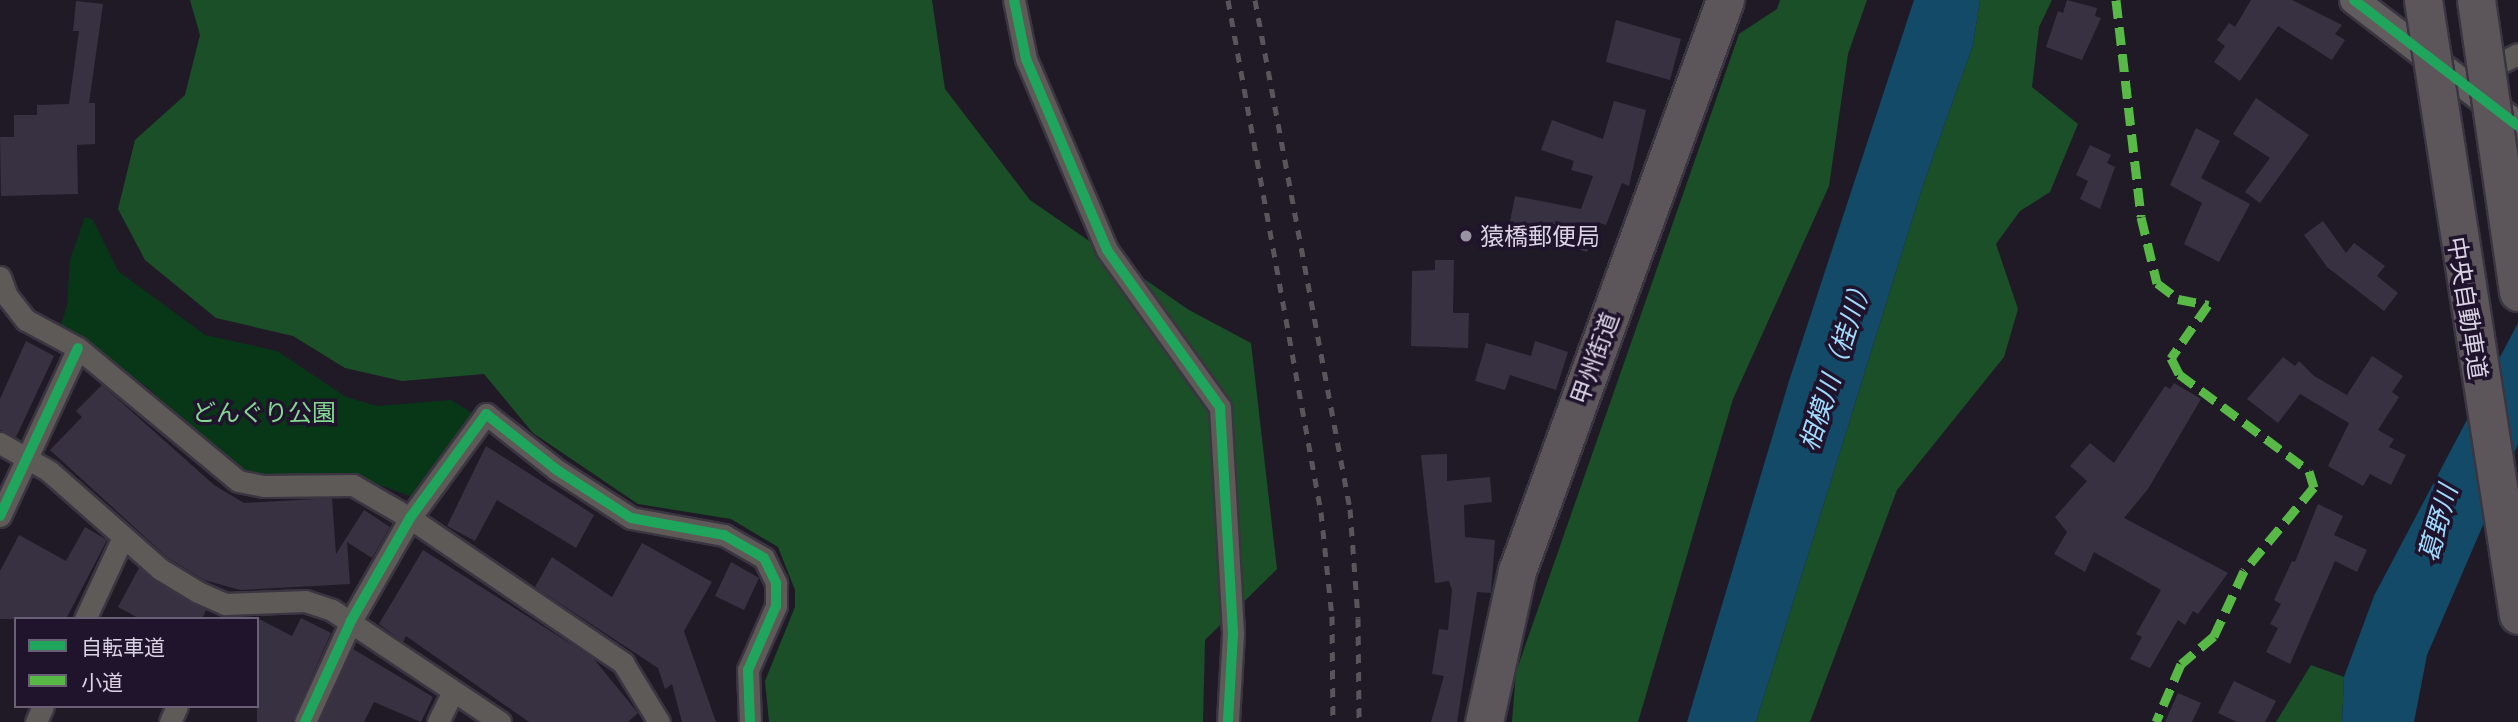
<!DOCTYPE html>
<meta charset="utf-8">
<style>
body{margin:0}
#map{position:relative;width:2518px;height:722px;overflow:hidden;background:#201a27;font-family:Commissioner,"Noto Sans JP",sans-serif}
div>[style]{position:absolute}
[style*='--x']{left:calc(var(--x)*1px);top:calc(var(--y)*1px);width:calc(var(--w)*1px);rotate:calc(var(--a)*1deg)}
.green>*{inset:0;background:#073717}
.forest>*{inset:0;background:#1a4f28}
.water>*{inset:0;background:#124a68}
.building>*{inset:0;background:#383142}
.roads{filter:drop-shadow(2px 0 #3a3541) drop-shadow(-2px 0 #3a3541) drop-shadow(0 2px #3a3541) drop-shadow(0 -2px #3a3541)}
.street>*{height:21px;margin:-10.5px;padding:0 10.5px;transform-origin:10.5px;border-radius:10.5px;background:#5d5a58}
.secondary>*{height:28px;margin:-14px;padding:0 14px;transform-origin:14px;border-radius:14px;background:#615c5d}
.highway>*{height:37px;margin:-18.5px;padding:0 18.5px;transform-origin:18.5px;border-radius:18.5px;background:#5c565a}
.rail>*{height:5px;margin-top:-2.5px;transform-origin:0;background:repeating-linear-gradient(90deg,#59555a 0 9px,transparent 0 18px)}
.bridges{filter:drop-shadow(2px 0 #3a3541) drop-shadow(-2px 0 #3a3541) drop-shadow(0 2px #3a3541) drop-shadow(0 -2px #3a3541)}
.highway-bridge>*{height:37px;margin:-18.5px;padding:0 18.5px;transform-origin:18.5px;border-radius:18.5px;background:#5c565a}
.quiet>*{height:9px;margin-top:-4.5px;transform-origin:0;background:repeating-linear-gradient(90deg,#58b947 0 18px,transparent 0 27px)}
.cycleway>*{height:10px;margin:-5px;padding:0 5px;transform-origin:5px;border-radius:5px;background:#20a55d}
.dots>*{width:19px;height:19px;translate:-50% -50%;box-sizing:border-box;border:4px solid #20142d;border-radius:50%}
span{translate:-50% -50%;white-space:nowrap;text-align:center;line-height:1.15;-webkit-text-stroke:7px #20142d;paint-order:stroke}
.poi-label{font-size:24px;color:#dad3e4}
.left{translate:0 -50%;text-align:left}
.street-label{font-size:24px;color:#dad3e4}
.park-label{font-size:24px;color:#84d892}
.water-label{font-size:26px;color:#a0dafd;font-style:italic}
.legend{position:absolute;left:14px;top:617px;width:245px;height:91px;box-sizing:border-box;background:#20142d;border:2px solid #6a6076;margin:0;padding:9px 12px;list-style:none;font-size:21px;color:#dad3e4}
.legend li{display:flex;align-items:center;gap:14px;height:35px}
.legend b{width:35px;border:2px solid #6a6076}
</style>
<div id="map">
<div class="green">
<i style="clip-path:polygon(85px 217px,93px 220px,118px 271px,205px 335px,277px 351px,346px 397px,377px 406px,451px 400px,474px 414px,413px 497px,346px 473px,252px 475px,237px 468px,146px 386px,60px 327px,67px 306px,70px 260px)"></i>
</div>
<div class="forest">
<i style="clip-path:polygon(190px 0,932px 0,945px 89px,1030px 200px,1189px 310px,1251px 343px,1277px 569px,1205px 640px,1203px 722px,769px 722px,765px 681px,795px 607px,795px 590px,778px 547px,731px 519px,638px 504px,533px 433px,484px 374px,402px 381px,345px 368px,293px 336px,216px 318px,145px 260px,118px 209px,135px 140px,185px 95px,200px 35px)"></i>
<i style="clip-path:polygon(1780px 0,1867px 0,1848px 54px,1829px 186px,1733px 399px,1638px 722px,1512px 722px,1516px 672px,1739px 34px,1777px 9px)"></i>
<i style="clip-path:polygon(1980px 0,2052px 0,2039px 27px,2032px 87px,2078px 124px,2050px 192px,2020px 211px,1996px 244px,2018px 309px,2004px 357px,1897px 490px,1810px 722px,1756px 722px,1923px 185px,1973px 45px)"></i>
<i style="clip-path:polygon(2311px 665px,2344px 677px,2342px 722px,2276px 722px)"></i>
</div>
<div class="water">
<i style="clip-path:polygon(1914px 0,1980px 0,1973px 45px,1923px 185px,1756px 722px,1687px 722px,1789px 381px)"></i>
<i style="clip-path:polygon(2518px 323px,2518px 444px,2427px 655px,2414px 722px,2342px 722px,2344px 677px,2374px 596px)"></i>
</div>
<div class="building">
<i style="clip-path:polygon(2067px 0,2097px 8px,2095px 16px,2101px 18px,2082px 60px,2046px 47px,2058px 11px,2063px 13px)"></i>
<i style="clip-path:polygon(2251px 0,2292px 0,2342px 25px,2335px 34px,2345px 40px,2332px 60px,2278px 26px,2240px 81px,2214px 62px,2225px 46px,2217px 40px,2229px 23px,2235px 27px)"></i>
<i style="clip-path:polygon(76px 1px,103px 4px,89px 103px,95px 103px,95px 144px,77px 145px,78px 194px,1px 196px,0 137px,14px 137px,14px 115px,37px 115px,37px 105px,69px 104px,79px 31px,73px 31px)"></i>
<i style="clip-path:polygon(1616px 20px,1681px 39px,1670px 80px,1606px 62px)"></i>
<i style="clip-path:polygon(2256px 98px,2309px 135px,2260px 203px,2245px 192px,2270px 158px,2233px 134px)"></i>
<i style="clip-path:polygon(1614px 101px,1646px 110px,1629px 186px,1622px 183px,1606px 225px,1597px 222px,1587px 252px,1555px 241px,1554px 246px,1507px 237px,1515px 196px,1581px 209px,1593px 176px,1571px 170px,1574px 161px,1541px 150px,1552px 120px,1603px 139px)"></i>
<i style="clip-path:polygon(2196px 128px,2220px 141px,2201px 178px,2250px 204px,2219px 262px,2184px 244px,2202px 203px,2170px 185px)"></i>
<i style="clip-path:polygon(2090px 145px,2111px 155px,2107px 163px,2115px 167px,2100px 209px,2080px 199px,2088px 181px,2076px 175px)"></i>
<i style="clip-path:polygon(2323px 221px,2346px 253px,2354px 243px,2385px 266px,2377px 276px,2398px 293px,2384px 311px,2327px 267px,2304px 235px)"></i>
<i style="clip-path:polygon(1435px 260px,1454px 260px,1453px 313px,1469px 313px,1468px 348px,1411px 346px,1412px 271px,1435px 270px)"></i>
<i style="clip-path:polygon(26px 341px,54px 356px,16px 437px,0 430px,0 399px)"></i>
<i style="clip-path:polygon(1535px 341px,1568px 352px,1556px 390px,1510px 375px,1505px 390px,1475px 381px,1486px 343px,1531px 356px)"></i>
<i style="clip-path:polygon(2372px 356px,2403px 376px,2392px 392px,2399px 397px,2378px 430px,2394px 439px,2389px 447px,2406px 455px,2391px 485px,2370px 474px,2363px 486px,2328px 466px,2349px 423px,2300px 394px,2278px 423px,2247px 399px,2283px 357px,2295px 366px,2299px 361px,2314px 376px,2347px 395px)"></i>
<i style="clip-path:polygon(2174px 383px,2201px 399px,2148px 489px,2124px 518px,2228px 573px,2198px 614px,2193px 611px,2185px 625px,2178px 620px,2150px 668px,2130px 659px,2142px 637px,2136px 634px,2161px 590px,2094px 552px,2085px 572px,2054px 554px,2067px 532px,2055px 517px,2087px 481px,2070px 466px,2090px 443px,2114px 463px,2165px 386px,2170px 389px)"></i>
<i style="clip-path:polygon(102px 385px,214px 485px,244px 503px,332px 498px,336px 554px,364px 510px,390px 527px,372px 558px,347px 542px,350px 584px,240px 590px,204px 580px,168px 558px,50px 450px,82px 417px,76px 411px)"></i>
<i style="clip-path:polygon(486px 446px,594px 515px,576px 548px,497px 500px,475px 541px,447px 526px)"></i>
<i style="clip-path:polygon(1447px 454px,1447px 481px,1490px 477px,1492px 502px,1464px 505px,1465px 537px,1495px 540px,1491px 593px,1477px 592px,1457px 722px,1431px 722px,1444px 676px,1432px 674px,1439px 629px,1448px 630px,1452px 590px,1449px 581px,1435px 583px,1421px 455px)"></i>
<i style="clip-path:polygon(2318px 504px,2343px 516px,2334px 535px,2367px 550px,2357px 572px,2335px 561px,2290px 664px,2266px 652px,2278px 628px,2270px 624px,2281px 604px,2274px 600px,2292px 561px,2295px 562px)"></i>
<i style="clip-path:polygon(85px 527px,107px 540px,66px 619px,0 619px,0 571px,19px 535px,66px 561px)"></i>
<i style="clip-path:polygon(642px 543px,712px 582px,684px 631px,716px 722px,682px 722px,672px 684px,665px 689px,658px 668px,535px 587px,552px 557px,612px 597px)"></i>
<i style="clip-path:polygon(423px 550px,593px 658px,638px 713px,628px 722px,529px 722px,406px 636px,403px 642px,379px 624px)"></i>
<i style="clip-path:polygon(731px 562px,759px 578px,744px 610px,715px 596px)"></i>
<i style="clip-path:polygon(139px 568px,206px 610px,202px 619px,140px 619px,118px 607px)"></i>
<i style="clip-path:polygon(257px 618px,292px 636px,301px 618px,331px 633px,292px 722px,257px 722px)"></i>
<i style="clip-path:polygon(353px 649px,433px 697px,421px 722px,374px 702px,364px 722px,319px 722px)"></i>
<i style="clip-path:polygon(2234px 681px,2276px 701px,2265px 722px,2237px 722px,2218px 713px)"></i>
<i style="clip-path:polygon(2178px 693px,2201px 703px,2192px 722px,2165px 722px)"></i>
</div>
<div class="roads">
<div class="street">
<i style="--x:1014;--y:0;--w:60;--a:78.5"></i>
<i style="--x:1026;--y:59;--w:207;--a:67"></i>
<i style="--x:1107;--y:250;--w:193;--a:54.3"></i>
<i style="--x:1220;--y:407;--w:227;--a:86.7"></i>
<i style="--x:1233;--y:634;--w:88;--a:93.3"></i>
<i style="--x:2480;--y:73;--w:42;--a:-26.6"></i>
<i style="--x:0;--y:277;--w:20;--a:70"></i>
<i style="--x:7;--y:296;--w:31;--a:52"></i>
<i style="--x:26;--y:320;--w:59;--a:28.3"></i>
<i style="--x:78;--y:348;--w:208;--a:39.7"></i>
<i style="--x:238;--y:481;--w:26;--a:11"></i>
<i style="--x:264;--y:486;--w:89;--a:-0.6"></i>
<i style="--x:353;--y:485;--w:66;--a:30.1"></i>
<i style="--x:410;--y:518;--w:258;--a:34.2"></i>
<i style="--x:623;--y:663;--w:69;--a:58.6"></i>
<i style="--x:0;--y:443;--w:56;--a:29.7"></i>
<i style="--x:49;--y:471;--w:148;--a:41.4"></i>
<i style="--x:160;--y:569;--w:44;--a:31.2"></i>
<i style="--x:198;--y:592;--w:30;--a:24"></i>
<i style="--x:225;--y:604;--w:80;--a:-2.1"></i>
<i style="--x:305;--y:601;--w:28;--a:18"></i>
<i style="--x:332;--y:610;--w:202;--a:33.7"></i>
<i style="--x:0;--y:516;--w:185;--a:-65.1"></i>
<i style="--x:85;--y:619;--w:90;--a:-65.1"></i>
<i style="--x:36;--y:722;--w:17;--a:-66"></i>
<i style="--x:170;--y:722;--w:17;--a:-66"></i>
<i style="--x:305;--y:722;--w:111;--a:-65.5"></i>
<i style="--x:351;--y:621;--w:119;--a:-60.2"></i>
<i style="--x:410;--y:518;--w:129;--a:-53.8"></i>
<i style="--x:486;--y:414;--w:90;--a:38.3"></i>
<i style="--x:557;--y:470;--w:88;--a:33"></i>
<i style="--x:631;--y:518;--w:95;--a:10.4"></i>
<i style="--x:724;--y:535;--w:46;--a:29.9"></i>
<i style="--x:764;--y:558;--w:28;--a:64"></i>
<i style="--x:776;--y:583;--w:23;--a:90"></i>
<i style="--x:776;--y:606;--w:70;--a:113.6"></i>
<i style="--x:748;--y:670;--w:52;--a:87.8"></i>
<i style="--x:438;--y:722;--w:34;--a:-64"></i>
</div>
<div class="secondary">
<i style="--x:2354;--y:0;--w:207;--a:37.5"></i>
</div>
<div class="highway">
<i style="--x:1484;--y:722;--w:155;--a:-77.7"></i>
<i style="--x:1517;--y:571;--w:608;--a:-69.98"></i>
</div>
</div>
<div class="rail">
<i style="--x:1228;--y:0;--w:520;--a:79.71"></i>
<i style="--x:1321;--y:512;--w:105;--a:84"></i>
<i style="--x:1332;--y:616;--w:106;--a:89.5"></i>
<i style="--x:1255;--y:0;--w:518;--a:79.43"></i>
<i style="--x:1350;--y:509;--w:109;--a:85.8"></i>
<i style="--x:1358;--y:618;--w:104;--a:89.4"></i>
</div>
<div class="bridges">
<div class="highway-bridge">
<i style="--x:2423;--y:0;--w:622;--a:81.22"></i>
<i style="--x:2476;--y:0;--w:295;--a:81.8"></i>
</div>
</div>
<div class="quiet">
<i style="--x:2116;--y:0;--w:218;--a:83.4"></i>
<i style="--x:2141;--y:217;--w:68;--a:76.4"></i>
<i style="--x:2157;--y:283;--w:26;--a:37"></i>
<i style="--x:2178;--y:299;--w:31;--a:11"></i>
<i style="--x:2208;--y:305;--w:65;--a:124.9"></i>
<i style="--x:2171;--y:358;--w:18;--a:63"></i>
<i style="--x:2179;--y:374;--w:162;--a:36.7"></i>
<i style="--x:2309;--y:471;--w:17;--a:73"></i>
<i style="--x:2314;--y:487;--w:109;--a:129.8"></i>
<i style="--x:2244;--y:571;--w:72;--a:114.8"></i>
<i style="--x:2214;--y:636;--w:43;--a:139.7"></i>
<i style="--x:2181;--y:664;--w:63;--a:113.3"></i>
</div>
<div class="cycleway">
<i style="--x:1014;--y:0;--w:60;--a:78.5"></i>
<i style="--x:1026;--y:59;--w:207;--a:67"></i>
<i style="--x:1107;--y:250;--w:193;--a:54.3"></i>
<i style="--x:1220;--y:407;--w:227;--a:86.7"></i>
<i style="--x:1233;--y:634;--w:88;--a:93.3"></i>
<i style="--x:2354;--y:0;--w:207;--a:37.5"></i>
<i style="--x:0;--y:516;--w:185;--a:-65.1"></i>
<i style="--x:305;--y:722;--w:111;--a:-65.5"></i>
<i style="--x:351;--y:621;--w:119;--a:-60.2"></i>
<i style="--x:410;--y:518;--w:129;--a:-53.8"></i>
<i style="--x:486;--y:414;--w:90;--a:38.3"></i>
<i style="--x:557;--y:470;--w:88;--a:33"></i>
<i style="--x:631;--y:518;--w:95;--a:10.4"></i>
<i style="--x:724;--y:535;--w:46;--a:29.9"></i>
<i style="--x:764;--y:558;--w:28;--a:64"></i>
<i style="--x:776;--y:583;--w:23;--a:90"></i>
<i style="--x:776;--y:606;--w:70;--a:113.6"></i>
<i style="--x:748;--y:670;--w:52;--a:87.8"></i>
</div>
<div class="dots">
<i style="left:1466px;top:236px;background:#9992a2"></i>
</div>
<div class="poi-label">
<span class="left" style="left:1480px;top:236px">猿橋郵便局</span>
</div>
<div class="street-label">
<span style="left:2468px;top:308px;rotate:81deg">中央自動車道</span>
<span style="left:1594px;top:358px;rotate:-70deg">甲州街道</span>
</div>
<div class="park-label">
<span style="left:264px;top:412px">どんぐり公園</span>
</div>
<div class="water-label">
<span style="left:1835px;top:363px;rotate:-72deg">相模川（桂川）</span>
<span style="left:2437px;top:523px;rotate:-74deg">葛野川</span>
</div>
<ul class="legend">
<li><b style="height:9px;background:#20a55d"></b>自転車道</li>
<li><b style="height:9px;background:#58b947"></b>小道</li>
</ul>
</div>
